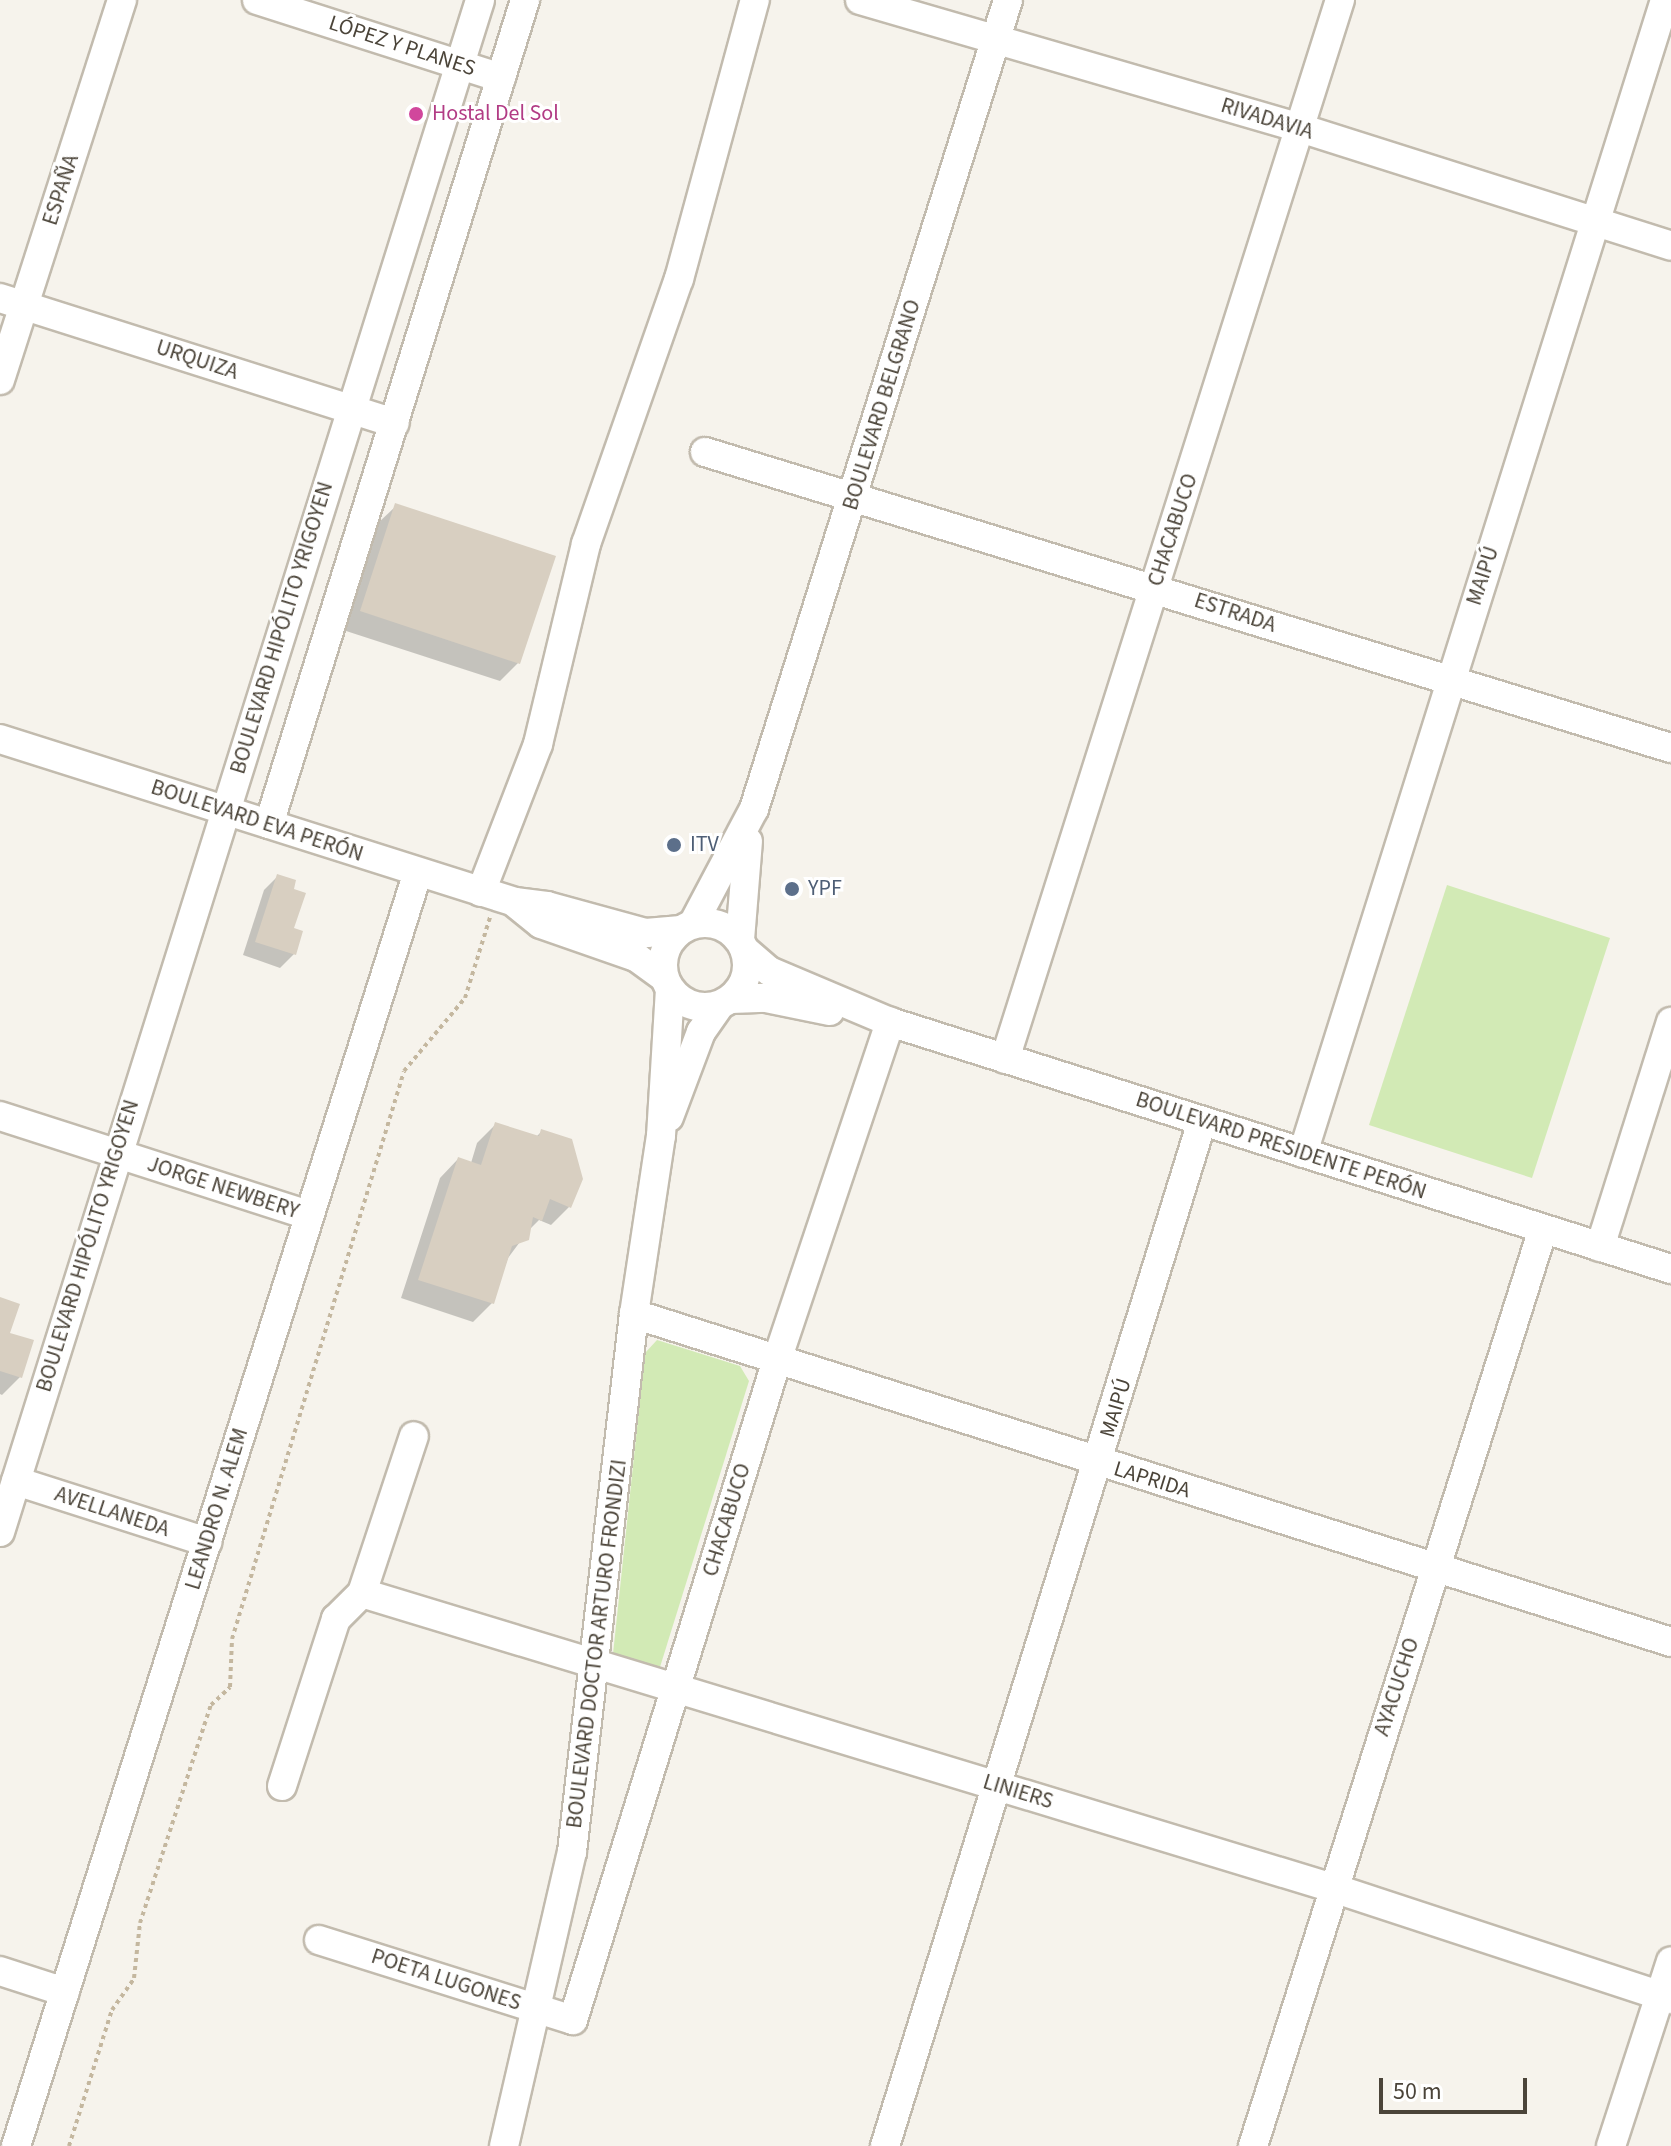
<!DOCTYPE html>
<meta charset="utf-8">
<style>
body{margin:0}
#map{position:relative;width:1671px;height:2146px;overflow:hidden;background:#f6f3ec;font-family:"Source Sans 3",sans-serif}
div>[style]{position:absolute}
[style*='--x']{left:calc(var(--x)*1px);top:calc(var(--y)*1px);width:calc(var(--w)*1px);rotate:calc(var(--a)*1deg)}
.green>*{inset:0;background:#d2eab5}
.shadow>*{inset:0;background:#0003}
.building>*{inset:0;background:#d8cfc1}
.path>*{height:4px;margin-top:-2px;transform-origin:0;background:repeating-linear-gradient(90deg,#c4b79f 0 4px,transparent 0 8px)}
.roads{filter:drop-shadow(2px 0 #c2bbae) drop-shadow(-2px 0 #c2bbae) drop-shadow(0 2px #c2bbae) drop-shadow(0 -2px #c2bbae)}
.minor>*{height:28px;margin:-14px;padding:0 14px;transform-origin:14px;border-radius:14px;background:#fff}
.minor>.ring{margin:-14px;padding:0;box-sizing:content-box;background:none;border:28px solid #fff;border-radius:50%}
.dots>*{width:22px;height:22px;translate:-50% -50%;box-sizing:border-box;border:4px solid #fff;border-radius:50%}
span{translate:-50% -50%;white-space:nowrap;text-align:center;line-height:1.15;-webkit-text-stroke:6px #fff;paint-order:stroke}
.street-label{font-size:22px;color:#4b4439}
.hotel-label{font-size:22px;color:#b23c85}
.left{translate:0 -50%;text-align:left}
.service-label{font-size:22px;color:#4e5e75}
.scale{position:absolute;left:1379px;top:2078px;width:148px;height:36px;box-sizing:border-box;border:4px solid #4b4439;border-top:0;padding-left:10px;font-size:24px;line-height:28px;white-space:nowrap;color:#4b4439;-webkit-text-stroke:6px #fff;paint-order:stroke}
</style>
<div id="map">
<div class="green">
<i style="clip-path:polygon(1447px 885px,1610px 938px,1532px 1178px,1369px 1125px)"></i>
<i style="clip-path:polygon(657px 1340px,740px 1366px,749px 1381px,660px 1667px,613px 1654px,645px 1353px)"></i>
</div>
<div class="shadow">
<i style="clip-path:polygon(396px 506px,518px 663px,500px 681px,343px 630px,377px 524px)"></i>
<i style="clip-path:polygon(278px 876px,294px 954px,280px 968px,243px 955px,264px 890px)"></i>
<i style="clip-path:polygon(496px 1124px,536px 1137px,542px 1131px,570px 1206px,551px 1225px,539px 1220px,528px 1231px,508px 1258px,492px 1303px,473px 1322px,401px 1298px,440px 1178px,458px 1159px,471px 1163px,477px 1143px)"></i>
<i style="clip-path:polygon(0 1299px,20px 1377px,2px 1395px,0 1394px)"></i>
</div>
<div class="building">
<i style="clip-path:polygon(395px 503px,556px 556px,520px 664px,360px 611px)"></i>
<i style="clip-path:polygon(277px 874px,296px 880px,294px 889px,306px 893px,294px 928px,303px 931px,296px 955px,255px 942px)"></i>
<i style="clip-path:polygon(495px 1122px,539px 1136px,541px 1129px,572px 1139px,583px 1179px,571px 1208px,550px 1199px,542px 1221px,533px 1217px,529px 1240px,512px 1246px,494px 1304px,418px 1280px,458px 1157px,481px 1165px)"></i>
<i style="clip-path:polygon(0 1297px,20px 1304px,10px 1333px,34px 1340px,22px 1378px,0 1371px)"></i>
</div>
<div class="path">
<i style="--x:69;--y:2146;--w:143;--a:-72.5"></i>
<i style="--x:112;--y:2010;--w:39;--a:-55"></i>
<i style="--x:134;--y:1978;--w:55;--a:-83.8"></i>
<i style="--x:140;--y:1923;--w:229;--a:-72"></i>
<i style="--x:211;--y:1705;--w:26;--a:-43"></i>
<i style="--x:230;--y:1687;--w:48;--a:-87.6"></i>
<i style="--x:232;--y:1639;--w:593;--a:-73.15"></i>
<i style="--x:404;--y:1071;--w:95;--a:-50.1"></i>
<i style="--x:465;--y:998;--w:85;--a:-72.8"></i>
</div>
<div class="roads">
<div class="minor">
<i style="--x:257;--y:0;--w:256;--a:17.7"></i>
<i style="--x:860;--y:0;--w:458;--a:16.2"></i>
<i style="--x:1300;--y:128;--w:389;--a:17.6"></i>
<i style="--x:0;--y:298;--w:414;--a:17.6"></i>
<i style="--x:0;--y:380;--w:399;--a:-72.2"></i>
<i style="--x:705;--y:452;--w:1010;--a:17.04"></i>
<i style="--x:0;--y:739;--w:540;--a:17.56"></i>
<i style="--x:515;--y:902;--w:32;--a:7"></i>
<i style="--x:547;--y:906;--w:103;--a:15.3"></i>
<i style="--x:646;--y:933;--w:35;--a:-5"></i>
<i style="--x:269;--y:824;--w:863;--a:-72.74"></i>
<i style="--x:481;--y:892;--w:159;--a:-68.9"></i>
<i style="--x:538;--y:744;--w:206;--a:-76.5"></i>
<i style="--x:586;--y:544;--w:281;--a:-70.7"></i>
<i style="--x:679;--y:279;--w:289;--a:-74.8"></i>
<i style="--x:515;--y:903;--w:33;--a:39"></i>
<i style="--x:541;--y:924;--w:101;--a:19.2"></i>
<i style="--x:636;--y:957;--w:34;--a:36"></i>
<i class="ring" style="left:663px;top:923px;width:56px;height:56px"></i>
<i style="--x:693;--y:924;--w:130;--a:-62.1"></i>
<i style="--x:754;--y:809;--w:848;--a:-72.57"></i>
<i style="--x:740;--y:940;--w:99;--a:-85.4"></i>
<i style="--x:746;--y:951;--w:30;--a:41"></i>
<i style="--x:769;--y:971;--w:131;--a:22.9"></i>
<i style="--x:890;--y:1022;--w:819;--a:17.55"></i>
<i style="--x:731;--y:999;--w:35;--a:-2"></i>
<i style="--x:766;--y:998;--w:65;--a:11.5"></i>
<i style="--x:1005;--y:1059;--w:1111;--a:-72.45"></i>
<i style="--x:0;--y:1116;--w:324;--a:17.8"></i>
<i style="--x:669;--y:1117;--w:91;--a:-69.4"></i>
<i style="--x:701;--y:1032;--w:32;--a:-55"></i>
<i style="--x:1303;--y:1153;--w:1208;--a:-72.57"></i>
<i style="--x:1600;--y:1247;--w:236;--a:-72.5"></i>
<i style="--x:634;--y:1314;--w:1088;--a:17.55"></i>
<i style="--x:16;--y:1481;--w:201;--a:17.7"></i>
<i style="--x:0;--y:1532;--w:1605;--a:-72.6"></i>
<i style="--x:362;--y:1593;--w:1015;--a:16.9"></i>
<i style="--x:1333;--y:1888;--w:356;--a:18.2"></i>
<i style="--x:282;--y:1786;--w:176;--a:-72.1"></i>
<i style="--x:336;--y:1619;--w:37;--a:-45"></i>
<i style="--x:362;--y:1593;--w:165;--a:-71.7"></i>
<i style="--x:319;--y:1940;--w:266;--a:17.5"></i>
<i style="--x:573;--y:2020;--w:688;--a:-72.83"></i>
<i style="--x:776;--y:1363;--w:360;--a:-71.5"></i>
<i style="--x:0;--y:1971;--w:68;--a:17.9"></i>
<i style="--x:16;--y:2146;--w:1336;--a:-72.49"></i>
<i style="--x:504;--y:2146;--w:302;--a:-77"></i>
<i style="--x:572;--y:1852;--w:542;--a:-83.43"></i>
<i style="--x:634;--y:1314;--w:180;--a:-81.4"></i>
<i style="--x:661;--y:1136;--w:147;--a:-86.5"></i>
<i style="--x:885;--y:2146;--w:1073;--a:-72.81"></i>
<i style="--x:1253;--y:2146;--w:962;--a:-72.45"></i>
<i style="--x:1611;--y:2146;--w:194;--a:-72"></i>
</div>
</div>
<div class="dots">
<i style="left:416px;top:114px;background:#d1479c"></i>
<i style="left:674px;top:845px;background:#5c6f8a"></i>
<i style="left:792px;top:889px;background:#5c6f8a"></i>
</div>
<div class="street-label">
<span style="left:402px;top:46px;rotate:18deg">LÓPEZ Y PLANES</span>
<span style="left:1267px;top:119px;rotate:17deg">RIVADAVIA</span>
<span style="left:61px;top:190px;rotate:-72deg">ESPAÑA</span>
<span style="left:197px;top:360px;rotate:18deg">URQUIZA</span>
<span style="left:882px;top:405px;rotate:-73deg">BOULEVARD BELGRANO</span>
<span style="left:1173px;top:530px;rotate:-72deg">CHACABUCO</span>
<span style="left:1483px;top:576px;rotate:-72deg">MAIPÚ</span>
<span style="left:1235px;top:613px;rotate:18deg">ESTRADA</span>
<span style="left:282px;top:628px;rotate:-73deg">BOULEVARD HIPÓLITO YRIGOYEN</span>
<span style="left:257px;top:821px;rotate:18deg">BOULEVARD EVA PERÓN</span>
<span style="left:1281px;top:1146px;rotate:18deg">BOULEVARD PRESIDENTE PERÓN</span>
<span style="left:223px;top:1188px;rotate:18deg">JORGE NEWBERY</span>
<span style="left:88px;top:1246px;rotate:-73deg">BOULEVARD HIPÓLITO YRIGOYEN</span>
<span style="left:1116px;top:1408px;rotate:-73deg">MAIPÚ</span>
<span style="left:1152px;top:1480px;rotate:17deg">LAPRIDA</span>
<span style="left:217px;top:1509px;rotate:-73deg">LEANDRO N. ALEM</span>
<span style="left:112px;top:1512px;rotate:18deg">AVELLANEDA</span>
<span style="left:727px;top:1520px;rotate:-73deg">CHACABUCO</span>
<span style="left:597px;top:1644px;rotate:-83deg">BOULEVARD DOCTOR ARTURO FRONDIZI</span>
<span style="left:1397px;top:1687px;rotate:-72deg">AYACUCHO</span>
<span style="left:1018px;top:1792px;rotate:17deg">LINIERS</span>
<span style="left:446px;top:1980px;rotate:18deg">POETA LUGONES</span>
</div>
<div class="hotel-label">
<span class="left" style="left:432px;top:114px">Hostal Del Sol</span>
</div>
<div class="service-label">
<span class="left" style="left:690px;top:845px">ITV</span>
<span class="left" style="left:808px;top:889px">YPF</span>
</div>
<div class="scale">50 m</div>
</div>
